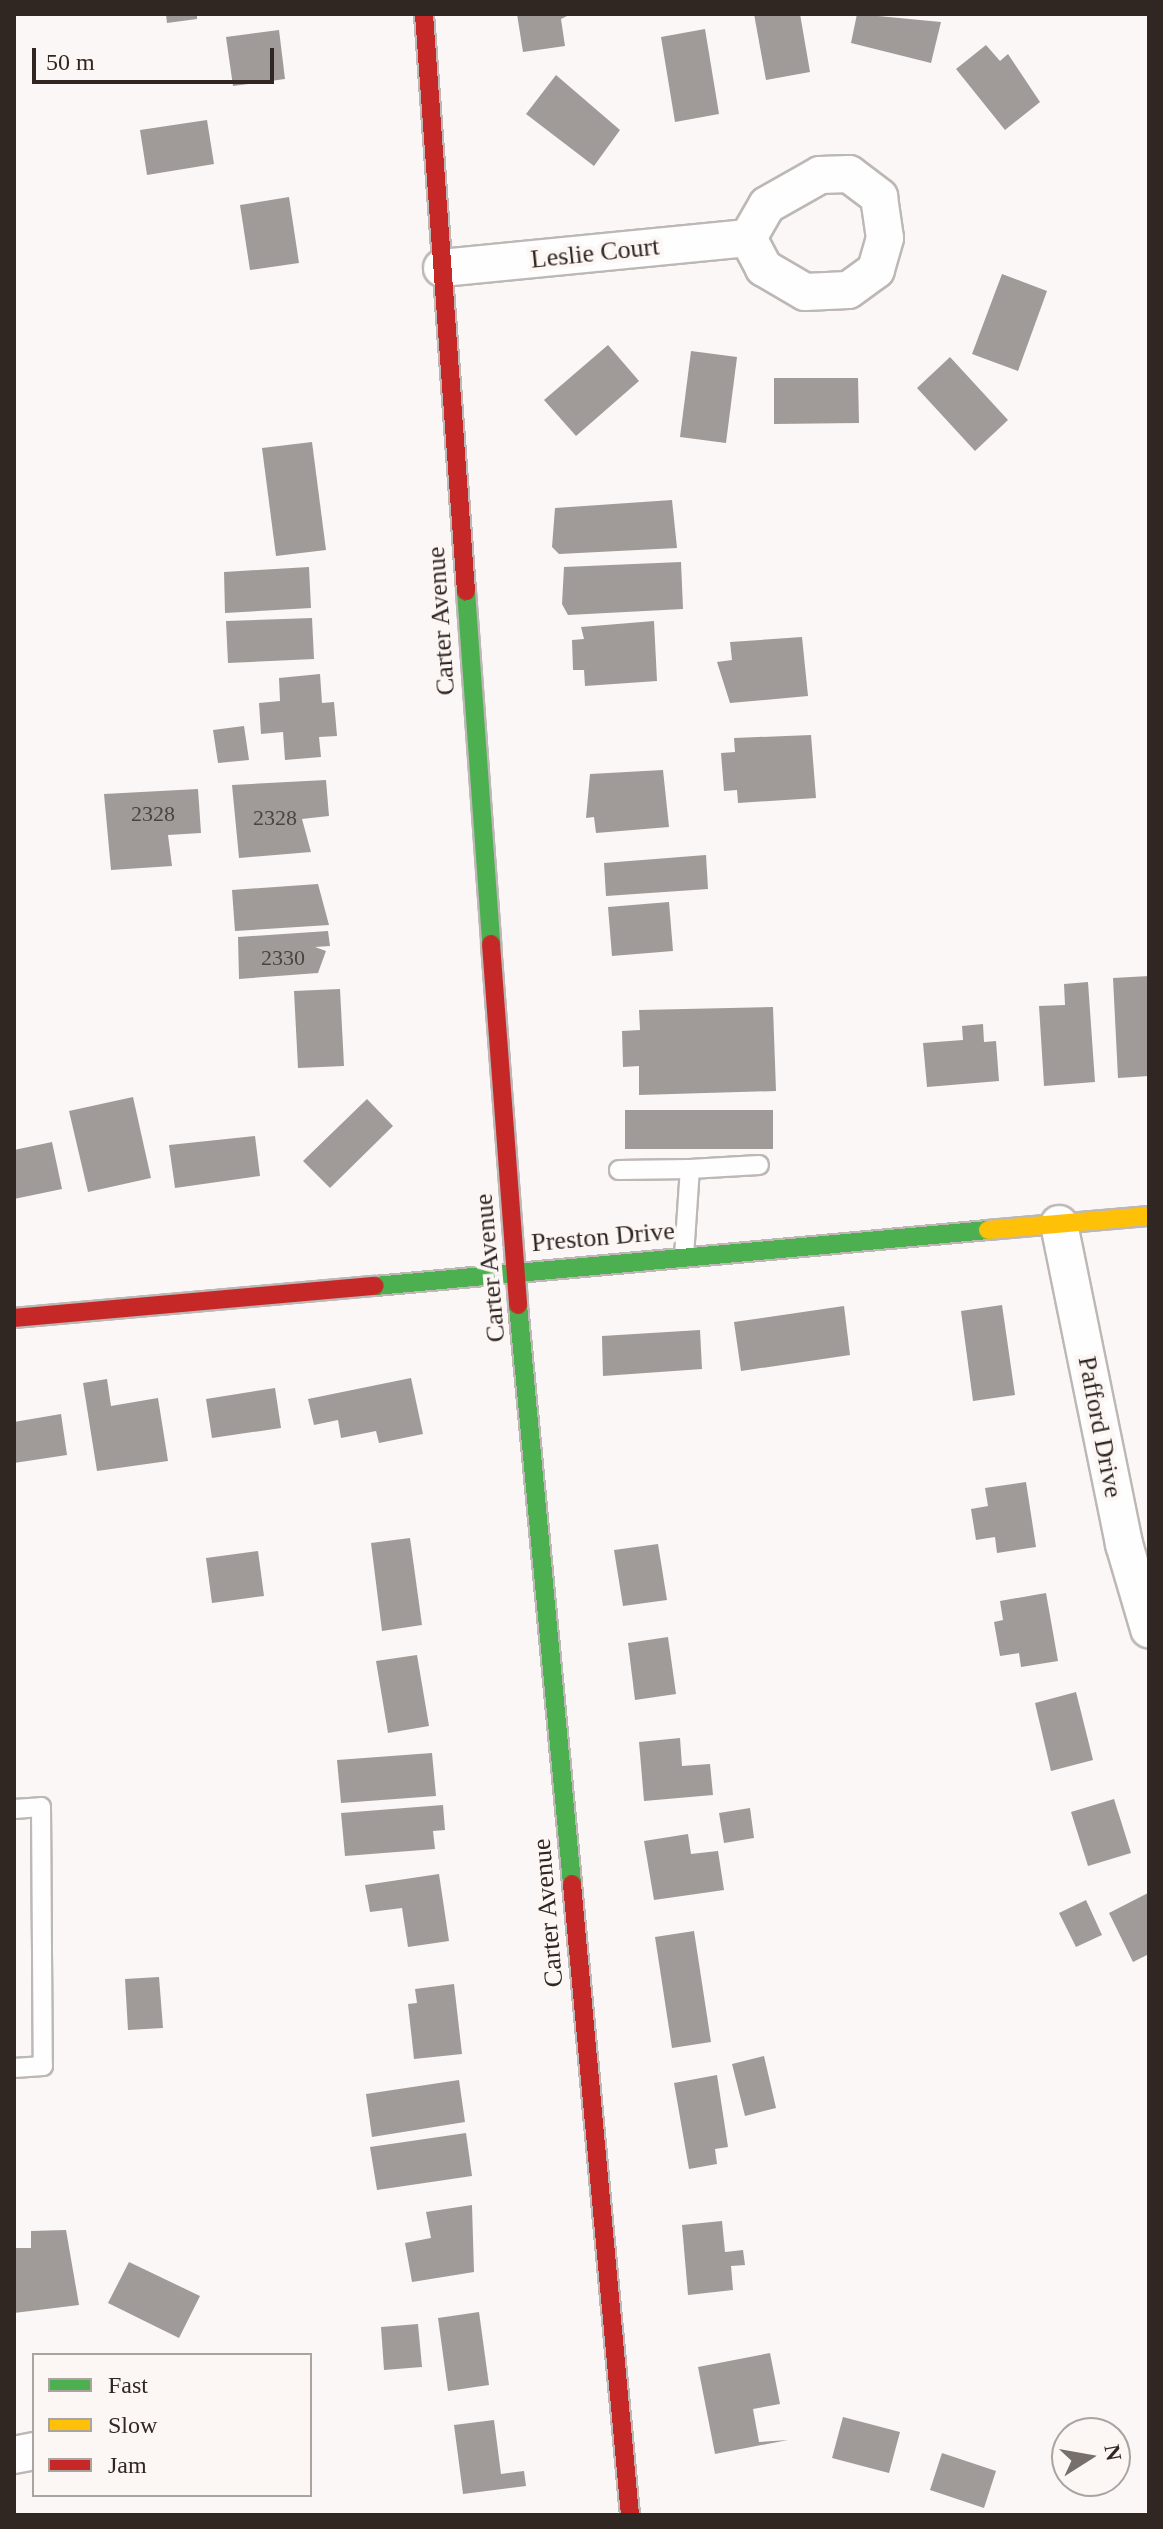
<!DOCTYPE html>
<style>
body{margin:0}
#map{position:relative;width:1163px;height:2529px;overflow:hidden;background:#faf7f6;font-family:Georgia,serif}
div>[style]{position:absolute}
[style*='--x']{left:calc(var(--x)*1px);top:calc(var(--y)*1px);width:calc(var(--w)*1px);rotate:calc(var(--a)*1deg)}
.building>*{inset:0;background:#a09b98}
.roads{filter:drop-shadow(2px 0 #bdb7b5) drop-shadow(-2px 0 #bdb7b5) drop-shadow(0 2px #bdb7b5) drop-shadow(0 -2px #bdb7b5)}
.lane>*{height:18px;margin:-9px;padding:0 9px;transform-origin:9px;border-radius:9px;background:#fefefe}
.street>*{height:36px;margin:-18px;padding:0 18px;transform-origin:18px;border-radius:18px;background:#fefefe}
.fast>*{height:18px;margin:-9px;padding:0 9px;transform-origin:9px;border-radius:9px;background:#4caf50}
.slow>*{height:18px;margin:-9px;padding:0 9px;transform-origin:9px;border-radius:9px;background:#ffc107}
.jam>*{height:18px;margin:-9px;padding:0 9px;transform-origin:9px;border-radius:9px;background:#c62828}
span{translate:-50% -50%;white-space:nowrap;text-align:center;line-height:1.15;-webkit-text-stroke:8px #fcf6f4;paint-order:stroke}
.number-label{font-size:22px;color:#4c4340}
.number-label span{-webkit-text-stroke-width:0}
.street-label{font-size:26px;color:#302622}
.frame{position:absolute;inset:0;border:16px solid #302622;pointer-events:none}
.legend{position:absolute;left:32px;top:2353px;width:280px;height:144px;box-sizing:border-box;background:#fcf6f4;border:2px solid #aaa3a0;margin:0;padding:10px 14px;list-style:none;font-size:24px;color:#302622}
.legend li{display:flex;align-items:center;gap:16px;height:40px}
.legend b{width:40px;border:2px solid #aaa3a0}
.north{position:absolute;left:1051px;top:2417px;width:80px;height:80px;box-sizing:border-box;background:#fcf6f4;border:2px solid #aaa3a0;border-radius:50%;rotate:79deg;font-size:22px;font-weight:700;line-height:32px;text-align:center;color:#302622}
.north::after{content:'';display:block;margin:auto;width:28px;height:36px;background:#776f6c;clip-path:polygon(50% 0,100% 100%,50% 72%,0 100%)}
.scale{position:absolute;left:32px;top:48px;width:242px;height:36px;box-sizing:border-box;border:4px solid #302622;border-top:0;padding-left:10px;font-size:24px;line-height:28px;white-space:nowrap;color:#302622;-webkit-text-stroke:6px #fcf6f4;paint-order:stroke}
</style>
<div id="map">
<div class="building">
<i style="clip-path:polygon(166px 14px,197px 14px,197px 19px,167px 23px)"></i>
<i style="clip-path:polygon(517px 14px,571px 14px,561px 19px,565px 46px,523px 52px)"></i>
<i style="clip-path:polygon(754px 14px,800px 14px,810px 72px,766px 80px)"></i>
<i style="clip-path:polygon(857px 14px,941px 22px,931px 63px,851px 43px)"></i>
<i style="clip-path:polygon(705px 29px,719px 114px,675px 122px,661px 37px)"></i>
<i style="clip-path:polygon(279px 30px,285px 79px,233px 86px,226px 37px)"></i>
<i style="clip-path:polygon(986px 45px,1000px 61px,1008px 54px,1040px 102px,1005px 130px,956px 69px)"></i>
<i style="clip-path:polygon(556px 75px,620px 130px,594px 166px,526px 114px)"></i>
<i style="clip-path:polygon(207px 120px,214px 164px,147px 175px,140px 130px)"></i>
<i style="clip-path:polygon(289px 197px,299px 263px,250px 270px,240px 205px)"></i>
<i style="clip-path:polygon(1002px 274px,1047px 291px,1018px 371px,972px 354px)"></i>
<i style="clip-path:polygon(608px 345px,639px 381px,576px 436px,544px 400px)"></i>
<i style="clip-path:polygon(691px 351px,737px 357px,726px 443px,680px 437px)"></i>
<i style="clip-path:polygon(950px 357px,1008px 420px,975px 451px,917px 388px)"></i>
<i style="clip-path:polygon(774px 378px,858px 378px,859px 423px,774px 424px)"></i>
<i style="clip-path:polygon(312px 442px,326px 550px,276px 556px,262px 448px)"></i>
<i style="clip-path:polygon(672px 500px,677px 548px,559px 554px,552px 547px,555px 508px)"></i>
<i style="clip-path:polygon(681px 562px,683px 609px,568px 615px,562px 604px,564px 567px)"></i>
<i style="clip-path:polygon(309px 567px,311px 608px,225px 613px,224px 572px)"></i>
<i style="clip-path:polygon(312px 618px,314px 659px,228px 663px,226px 621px)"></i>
<i style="clip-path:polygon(654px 621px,657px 681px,585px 686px,584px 670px,573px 670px,572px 640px,584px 639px,581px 627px)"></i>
<i style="clip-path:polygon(802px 637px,808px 696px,730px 703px,717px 662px,732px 660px,730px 642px)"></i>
<i style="clip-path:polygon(320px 674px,322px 703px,334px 702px,337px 736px,319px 737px,321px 757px,285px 760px,283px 732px,261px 734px,259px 703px,280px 701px,279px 678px)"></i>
<i style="clip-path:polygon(244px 726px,249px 760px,218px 763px,213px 730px)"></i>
<i style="clip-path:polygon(811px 735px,816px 798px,738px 803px,737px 790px,724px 791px,721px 753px,735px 752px,734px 738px)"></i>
<i style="clip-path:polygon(663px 770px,669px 827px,596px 833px,594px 817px,586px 818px,590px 774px)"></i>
<i style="clip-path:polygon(326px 780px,329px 816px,302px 819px,311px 852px,239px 858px,232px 785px)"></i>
<i style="clip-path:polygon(198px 789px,201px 833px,168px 835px,172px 866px,111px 870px,104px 794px)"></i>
<i style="clip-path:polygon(706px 855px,708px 889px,606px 896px,604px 863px)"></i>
<i style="clip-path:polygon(318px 884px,329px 925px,235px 931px,232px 890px)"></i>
<i style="clip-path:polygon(669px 902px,673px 951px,612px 956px,608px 907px)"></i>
<i style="clip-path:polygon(328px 931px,330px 946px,315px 947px,326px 951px,318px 973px,239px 979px,238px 937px)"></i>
<i style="clip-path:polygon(1149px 976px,1149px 1076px,1118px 1078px,1113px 978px)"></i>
<i style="clip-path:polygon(1088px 982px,1095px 1082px,1044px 1086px,1039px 1006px,1065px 1005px,1064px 984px)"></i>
<i style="clip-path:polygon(340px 989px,344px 1066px,298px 1068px,294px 991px)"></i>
<i style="clip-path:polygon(773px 1007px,776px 1091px,639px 1095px,639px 1066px,623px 1067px,622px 1031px,640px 1030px,639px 1010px)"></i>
<i style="clip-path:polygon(983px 1024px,984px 1042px,996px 1041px,999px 1081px,927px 1087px,923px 1043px,963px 1040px,962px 1026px)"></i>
<i style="clip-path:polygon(133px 1097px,151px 1178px,88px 1192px,69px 1111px)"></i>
<i style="clip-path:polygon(367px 1099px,393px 1126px,330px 1188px,303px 1161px)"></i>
<i style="clip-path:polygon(625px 1110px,773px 1110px,773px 1149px,625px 1149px)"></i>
<i style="clip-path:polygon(255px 1136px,260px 1176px,175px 1188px,169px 1145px)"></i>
<i style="clip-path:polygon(52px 1142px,62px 1189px,14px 1199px,14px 1150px)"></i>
<i style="clip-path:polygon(1002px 1305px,1015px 1395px,973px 1401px,961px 1311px)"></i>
<i style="clip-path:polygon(844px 1306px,850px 1355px,741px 1371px,734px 1322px)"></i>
<i style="clip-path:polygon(700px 1330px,702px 1369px,603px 1376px,602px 1336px)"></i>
<i style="clip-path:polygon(411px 1378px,423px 1434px,379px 1443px,376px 1431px,341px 1438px,338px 1420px,314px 1425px,308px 1399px)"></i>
<i style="clip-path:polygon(107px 1379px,111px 1406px,158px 1398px,168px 1461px,97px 1471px,83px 1383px)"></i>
<i style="clip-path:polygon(275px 1388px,281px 1428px,212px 1438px,206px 1399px)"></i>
<i style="clip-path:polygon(61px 1414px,67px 1455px,14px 1463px,14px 1422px)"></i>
<i style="clip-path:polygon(1026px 1482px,1036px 1547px,997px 1553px,995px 1537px,976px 1540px,971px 1509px,988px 1506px,985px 1488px)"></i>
<i style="clip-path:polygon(410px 1538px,422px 1625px,382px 1631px,371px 1543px)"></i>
<i style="clip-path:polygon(658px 1544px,667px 1600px,623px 1606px,614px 1550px)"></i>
<i style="clip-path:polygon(258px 1551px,264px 1596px,212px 1603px,206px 1558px)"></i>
<i style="clip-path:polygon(1046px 1593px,1058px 1661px,1021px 1667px,1019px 1653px,1000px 1656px,994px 1622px,1003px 1620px,1000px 1601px)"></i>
<i style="clip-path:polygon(668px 1637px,676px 1694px,635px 1700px,628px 1643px)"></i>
<i style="clip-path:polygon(417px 1655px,429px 1726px,388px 1733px,376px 1661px)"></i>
<i style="clip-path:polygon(1076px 1692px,1093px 1760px,1051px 1771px,1035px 1703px)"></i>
<i style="clip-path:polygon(680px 1738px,682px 1766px,710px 1764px,713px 1795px,644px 1801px,639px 1742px)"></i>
<i style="clip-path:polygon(432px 1753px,436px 1796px,341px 1803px,337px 1760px)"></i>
<i style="clip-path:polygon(1114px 1799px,1131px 1853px,1088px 1866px,1071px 1812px)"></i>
<i style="clip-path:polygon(443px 1805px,445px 1830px,433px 1831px,435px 1849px,345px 1856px,341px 1813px)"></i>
<i style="clip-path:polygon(750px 1808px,754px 1838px,724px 1843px,719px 1813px)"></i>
<i style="clip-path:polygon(688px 1834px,691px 1854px,718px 1851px,724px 1890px,654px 1900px,644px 1841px)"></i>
<i style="clip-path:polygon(439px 1874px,449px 1941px,408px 1947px,402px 1908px,370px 1912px,365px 1885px)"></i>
<i style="clip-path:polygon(1148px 1893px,1149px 1954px,1133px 1962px,1109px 1913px)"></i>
<i style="clip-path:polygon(1086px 1900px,1102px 1935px,1076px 1947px,1059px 1913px)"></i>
<i style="clip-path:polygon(694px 1931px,711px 2042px,672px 2048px,655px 1937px)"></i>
<i style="clip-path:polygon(159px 1977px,163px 2028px,128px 2030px,125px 1979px)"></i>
<i style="clip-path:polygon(454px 1984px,462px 2054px,414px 2059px,408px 2004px,417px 2003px,415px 1989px)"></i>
<i style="clip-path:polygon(764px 2056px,776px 2108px,745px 2116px,732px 2064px)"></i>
<i style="clip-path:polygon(717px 2075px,728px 2147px,715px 2149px,717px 2164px,689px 2169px,674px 2083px)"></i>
<i style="clip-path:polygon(459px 2080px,465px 2122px,372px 2137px,366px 2094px)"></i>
<i style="clip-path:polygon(466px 2133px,472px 2176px,377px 2190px,370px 2147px)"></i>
<i style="clip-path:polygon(472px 2205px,474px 2272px,412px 2282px,405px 2243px,431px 2238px,426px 2212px)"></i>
<i style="clip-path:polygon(722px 2221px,725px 2252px,743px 2250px,745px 2265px,731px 2266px,733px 2290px,688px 2295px,682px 2225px)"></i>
<i style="clip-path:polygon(66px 2230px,79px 2305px,14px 2313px,14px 2248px,31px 2248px,31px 2231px)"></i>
<i style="clip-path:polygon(129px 2262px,200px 2296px,179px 2338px,108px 2303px)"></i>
<i style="clip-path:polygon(479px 2312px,489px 2385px,448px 2391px,438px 2318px)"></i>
<i style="clip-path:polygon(418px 2324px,422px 2367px,384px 2370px,381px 2327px)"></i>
<i style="clip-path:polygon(770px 2353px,780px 2404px,753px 2409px,759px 2442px,788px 2440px,715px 2454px,698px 2367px)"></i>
<i style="clip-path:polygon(843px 2417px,900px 2432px,889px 2473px,832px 2458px)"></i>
<i style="clip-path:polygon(494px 2420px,501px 2474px,524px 2471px,526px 2486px,463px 2494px,454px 2425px)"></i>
<i style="clip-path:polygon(942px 2453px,996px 2471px,984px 2508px,930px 2490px)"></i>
</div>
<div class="roads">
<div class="lane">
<i style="--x:619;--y:1170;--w:71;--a:-0.8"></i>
<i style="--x:684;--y:1256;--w:87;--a:-86.1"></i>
<i style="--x:690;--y:1169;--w:69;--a:-3.3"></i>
<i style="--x:14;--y:1809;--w:27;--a:-4"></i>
<i style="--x:41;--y:1807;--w:259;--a:89.6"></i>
<i style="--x:43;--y:2066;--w:29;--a:176"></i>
</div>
<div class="street">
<i style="--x:849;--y:174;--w:38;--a:37"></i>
<i style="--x:879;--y:197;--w:41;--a:81.7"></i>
<i style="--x:885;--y:238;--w:33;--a:106"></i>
<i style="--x:876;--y:270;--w:34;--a:144"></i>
<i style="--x:848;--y:290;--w:43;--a:177.3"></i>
<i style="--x:805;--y:292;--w:48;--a:-149.7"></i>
<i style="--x:764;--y:268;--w:34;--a:-118"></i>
<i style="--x:748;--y:238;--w:38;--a:-60"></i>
<i style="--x:767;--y:205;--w:61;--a:-29.5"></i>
<i style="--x:820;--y:175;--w:29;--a:-2"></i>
<i style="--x:442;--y:268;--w:307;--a:-5.6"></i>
<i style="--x:1059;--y:1224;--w:327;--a:78.5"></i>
<i style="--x:1124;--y:1544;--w:89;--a:73.6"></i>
<i style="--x:14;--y:2455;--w:20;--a:-11"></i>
</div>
<div class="fast">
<i style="--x:466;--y:591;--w:354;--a:85.9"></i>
<i style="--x:375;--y:1286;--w:616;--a:-5.22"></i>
<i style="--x:518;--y:1305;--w:582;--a:84.67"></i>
</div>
<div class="slow">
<i style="--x:988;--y:1230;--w:162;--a:-5"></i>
</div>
<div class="jam">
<i style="--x:424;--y:14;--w:579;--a:85.84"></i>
<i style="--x:491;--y:944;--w:362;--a:85.7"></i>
<i style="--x:14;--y:1318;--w:362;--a:-5.1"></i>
<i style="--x:572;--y:1884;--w:634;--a:84.75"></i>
</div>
</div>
<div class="number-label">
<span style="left:153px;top:814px">2328</span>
<span style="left:275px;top:818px">2328</span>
<span style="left:283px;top:958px">2330</span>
</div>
<div class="street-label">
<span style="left:595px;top:253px;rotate:-6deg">Leslie Court</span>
<span style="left:441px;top:621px;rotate:-94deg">Carter Avenue</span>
<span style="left:603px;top:1237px;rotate:-5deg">Preston Drive</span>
<span style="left:490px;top:1268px;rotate:-95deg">Carter Avenue</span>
<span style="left:1100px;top:1427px;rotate:79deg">Pafford Drive</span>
<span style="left:548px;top:1913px;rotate:-95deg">Carter Avenue</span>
</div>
<div class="frame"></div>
<ul class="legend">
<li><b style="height:10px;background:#4caf50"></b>Fast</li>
<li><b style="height:10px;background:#ffc107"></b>Slow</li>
<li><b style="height:10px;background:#c62828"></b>Jam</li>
</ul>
<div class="north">N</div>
<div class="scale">50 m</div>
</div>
